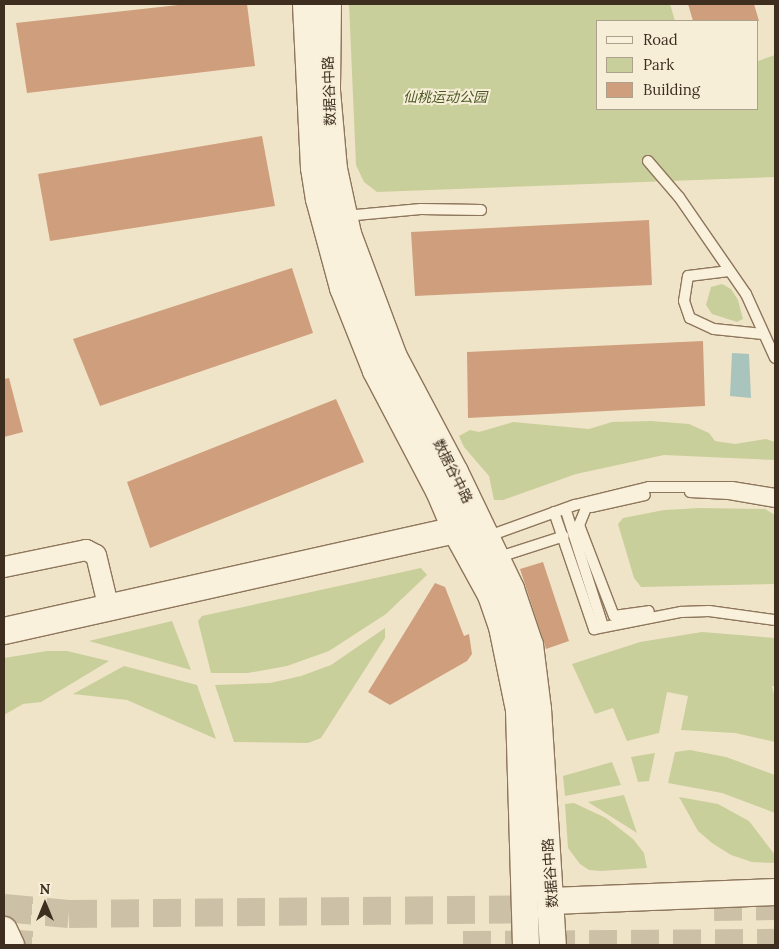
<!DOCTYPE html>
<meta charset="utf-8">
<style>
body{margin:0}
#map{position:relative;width:779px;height:949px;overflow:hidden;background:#f0e4c8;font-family:Lora,"Noto Sans SC",serif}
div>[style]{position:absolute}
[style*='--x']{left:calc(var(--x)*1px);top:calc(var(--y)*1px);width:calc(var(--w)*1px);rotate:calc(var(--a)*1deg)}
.green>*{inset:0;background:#c9cf9b}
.water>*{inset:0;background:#a9c4bc}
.building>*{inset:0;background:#cf9f7d}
.primary-tunnel>*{height:28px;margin-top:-14px;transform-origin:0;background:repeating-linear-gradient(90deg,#ccc0a6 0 28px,transparent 0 42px)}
.roads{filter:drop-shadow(1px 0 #8d765c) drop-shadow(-1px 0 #8d765c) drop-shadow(0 1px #8d765c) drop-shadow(0 -1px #8d765c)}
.service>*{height:10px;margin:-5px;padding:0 5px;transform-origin:5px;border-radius:5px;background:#faf1dc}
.minor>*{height:20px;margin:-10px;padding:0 10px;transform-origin:10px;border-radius:10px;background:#faf1dc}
.tertiary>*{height:26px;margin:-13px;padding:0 13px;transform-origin:13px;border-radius:13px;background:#faf1dc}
span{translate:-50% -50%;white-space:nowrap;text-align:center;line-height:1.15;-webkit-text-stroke:4px #f7eed8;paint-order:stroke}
.street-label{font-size:14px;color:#3d2e20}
.park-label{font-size:14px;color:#4d5a26;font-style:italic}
.frame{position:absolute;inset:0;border:5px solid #3d2e20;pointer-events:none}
.legend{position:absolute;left:596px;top:20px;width:162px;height:90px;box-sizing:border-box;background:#f7eed8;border:1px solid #ada18e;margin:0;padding:6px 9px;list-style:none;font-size:15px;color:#3d2e20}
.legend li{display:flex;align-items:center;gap:10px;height:25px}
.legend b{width:25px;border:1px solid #ada18e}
.north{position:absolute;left:20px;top:879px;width:50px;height:50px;-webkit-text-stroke:4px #f7eed8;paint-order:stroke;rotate:0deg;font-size:14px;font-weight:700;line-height:20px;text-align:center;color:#3d2e20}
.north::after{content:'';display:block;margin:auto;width:18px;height:22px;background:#3d2e20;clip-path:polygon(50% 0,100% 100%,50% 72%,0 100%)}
</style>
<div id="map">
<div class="green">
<i style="clip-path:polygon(349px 4px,670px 4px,675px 21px,598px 21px,598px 109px,758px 109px,758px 61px,775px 55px,775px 177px,377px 192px,364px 182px,356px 165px)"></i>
<i style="clip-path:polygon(722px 284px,731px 289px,738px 300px,743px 319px,737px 322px,712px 314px,706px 305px,711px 287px)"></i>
<i style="clip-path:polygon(651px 421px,689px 424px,709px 433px,715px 441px,735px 444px,766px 439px,775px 442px,775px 460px,664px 455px,576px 474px,503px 500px,494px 500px,489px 476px,464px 447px,459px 436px,470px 430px,479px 432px,513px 422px,589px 429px,612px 422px)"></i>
<i style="clip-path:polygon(700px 508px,765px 509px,775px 515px,775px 584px,641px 587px,634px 578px,618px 524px,623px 518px,664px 510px)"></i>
<i style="clip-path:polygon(421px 568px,427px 575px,386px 614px,329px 651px,287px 666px,248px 673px,211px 673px,198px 621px,202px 616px)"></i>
<i style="clip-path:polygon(172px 621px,191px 670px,89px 641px)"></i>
<i style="clip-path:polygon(385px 628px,385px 638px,321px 738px,308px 743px,234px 742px,215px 685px,270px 683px,301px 676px,331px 665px)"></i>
<i style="clip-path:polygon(702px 632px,775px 638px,775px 686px,772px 686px,775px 699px,775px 742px,735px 733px,681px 730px,688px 696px,667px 692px,659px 733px,627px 741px,613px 708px,595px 714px,572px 664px,640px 642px)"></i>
<i style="clip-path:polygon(47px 651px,67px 651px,109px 661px,41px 702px,23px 704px,4px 715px,4px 658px)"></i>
<i style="clip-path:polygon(124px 666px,197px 685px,216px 739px,127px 700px,73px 694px)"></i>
<i style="clip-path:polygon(690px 750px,726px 757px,775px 775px,775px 813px,722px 793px,668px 783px,675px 752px)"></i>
<i style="clip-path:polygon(655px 753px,649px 781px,638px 782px,631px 757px)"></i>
<i style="clip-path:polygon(612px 762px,621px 785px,565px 796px,563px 776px)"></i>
<i style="clip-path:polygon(624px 795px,637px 833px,588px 802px)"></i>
<i style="clip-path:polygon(679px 797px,718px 804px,749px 821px,775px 855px,775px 863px,752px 862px,731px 855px,712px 843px,698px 831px)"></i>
<i style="clip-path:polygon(574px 803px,606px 818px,633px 839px,644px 853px,647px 868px,601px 871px,589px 870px,580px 864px,568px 848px,565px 804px)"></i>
</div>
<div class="water">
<i style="clip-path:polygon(732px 353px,749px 354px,751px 398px,730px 396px)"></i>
</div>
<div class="building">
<i style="clip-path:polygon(187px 4px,247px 4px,255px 66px,27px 93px,16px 23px)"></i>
<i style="clip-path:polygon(688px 4px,754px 4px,759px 21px,693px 21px)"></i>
<i style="clip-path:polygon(262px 136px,275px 206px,50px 241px,38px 174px)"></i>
<i style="clip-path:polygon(649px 220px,652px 285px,415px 296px,411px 232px)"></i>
<i style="clip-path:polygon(292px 268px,313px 333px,100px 406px,73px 339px)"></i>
<i style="clip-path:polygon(703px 341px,705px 406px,468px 418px,467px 352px)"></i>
<i style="clip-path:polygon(9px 378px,23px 432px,4px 437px,4px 379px)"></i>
<i style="clip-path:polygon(336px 399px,364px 462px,150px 548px,127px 482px)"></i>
<i style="clip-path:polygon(543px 562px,569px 641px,546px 649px,520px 569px)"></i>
<i style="clip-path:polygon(435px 583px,445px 587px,464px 636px,469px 634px,472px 654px,467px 661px,390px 705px,368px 692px)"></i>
</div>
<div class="primary-tunnel">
<i style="--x:714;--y:907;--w:61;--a:-0.9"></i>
<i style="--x:4;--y:908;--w:65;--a:5.3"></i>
<i style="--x:69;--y:914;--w:480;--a:-0.6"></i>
<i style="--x:4;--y:943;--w:31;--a:4"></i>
<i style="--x:463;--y:945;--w:312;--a:-0.4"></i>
</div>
<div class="roads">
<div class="service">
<i style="--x:648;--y:161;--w:48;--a:49.3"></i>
<i style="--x:679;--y:197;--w:118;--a:55.4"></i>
<i style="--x:746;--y:294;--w:70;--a:65.6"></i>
<i style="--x:345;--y:216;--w:76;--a:-5.3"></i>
<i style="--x:421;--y:209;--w:60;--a:1"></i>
<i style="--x:729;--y:271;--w:41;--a:173"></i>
<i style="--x:688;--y:276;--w:25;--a:99"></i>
<i style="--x:684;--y:301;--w:18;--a:71"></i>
<i style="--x:690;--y:318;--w:26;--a:25"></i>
<i style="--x:714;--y:329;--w:49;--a:5.8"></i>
<i style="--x:690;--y:492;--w:39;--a:3"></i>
<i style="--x:729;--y:494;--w:47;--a:9.9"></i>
<i style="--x:591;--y:507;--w:55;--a:-12.5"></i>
<i style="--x:586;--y:508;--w:18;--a:112"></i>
<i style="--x:579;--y:525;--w:97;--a:69"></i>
<i style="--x:614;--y:616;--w:35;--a:-8"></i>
<i style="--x:554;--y:512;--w:124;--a:71.1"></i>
<i style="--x:594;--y:629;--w:89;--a:-11.1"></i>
<i style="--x:681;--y:612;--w:28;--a:-2"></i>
<i style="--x:709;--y:611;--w:67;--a:7.8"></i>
<i style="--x:567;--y:514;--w:118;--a:72.2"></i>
<i style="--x:486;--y:537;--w:95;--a:-19.8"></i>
<i style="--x:575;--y:505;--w:76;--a:-13.7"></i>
<i style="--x:649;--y:487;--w:83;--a:0"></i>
<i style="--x:732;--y:487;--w:44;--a:9.2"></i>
<i style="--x:496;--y:558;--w:71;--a:-17.9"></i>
</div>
<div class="minor">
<i style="--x:4;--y:567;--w:84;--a:-11.7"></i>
<i style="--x:86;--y:550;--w:11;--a:27"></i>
<i style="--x:96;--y:555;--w:56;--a:76.5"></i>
</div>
<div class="tertiary">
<i style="--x:306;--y:4;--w:164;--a:87.2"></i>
<i style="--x:314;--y:168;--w:31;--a:81"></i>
<i style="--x:319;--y:199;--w:92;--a:74.9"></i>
<i style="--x:343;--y:288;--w:89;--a:68.3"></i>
<i style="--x:376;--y:371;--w:136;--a:62.3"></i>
<i style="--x:439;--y:491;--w:46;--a:66.8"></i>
<i style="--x:457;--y:533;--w:71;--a:61.3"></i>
<i style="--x:491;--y:595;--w:34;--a:71"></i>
<i style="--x:502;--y:627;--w:85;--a:78.4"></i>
<i style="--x:519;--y:710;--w:235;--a:88.3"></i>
<i style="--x:328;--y:4;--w:87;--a:90.7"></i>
<i style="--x:327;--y:91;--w:78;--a:84.9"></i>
<i style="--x:334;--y:169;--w:66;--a:77.8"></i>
<i style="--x:348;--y:234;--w:131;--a:69.5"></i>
<i style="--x:394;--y:357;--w:130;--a:62.1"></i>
<i style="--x:455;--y:472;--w:130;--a:64.4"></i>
<i style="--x:511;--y:589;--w:59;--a:71.3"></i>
<i style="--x:530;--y:645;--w:64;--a:82.9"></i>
<i style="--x:538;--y:709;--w:236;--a:86.4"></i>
<i style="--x:4;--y:631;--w:478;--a:-12.6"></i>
<i style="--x:552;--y:901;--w:223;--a:-2.3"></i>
<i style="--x:4;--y:930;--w:17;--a:65"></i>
</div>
</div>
<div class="street-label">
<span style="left:329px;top:91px;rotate:-92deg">数据谷中路</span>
<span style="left:453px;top:471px;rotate:63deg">数据谷中路</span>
<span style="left:550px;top:873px;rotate:-94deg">数据谷中路</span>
</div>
<div class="park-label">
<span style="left:445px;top:97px">仙桃运动公园</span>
</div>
<div class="frame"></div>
<ul class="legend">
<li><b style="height:6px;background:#faf1dc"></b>Road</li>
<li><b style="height:14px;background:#c9cf9b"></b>Park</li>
<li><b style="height:14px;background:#cf9f7d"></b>Building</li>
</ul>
<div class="north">N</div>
</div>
